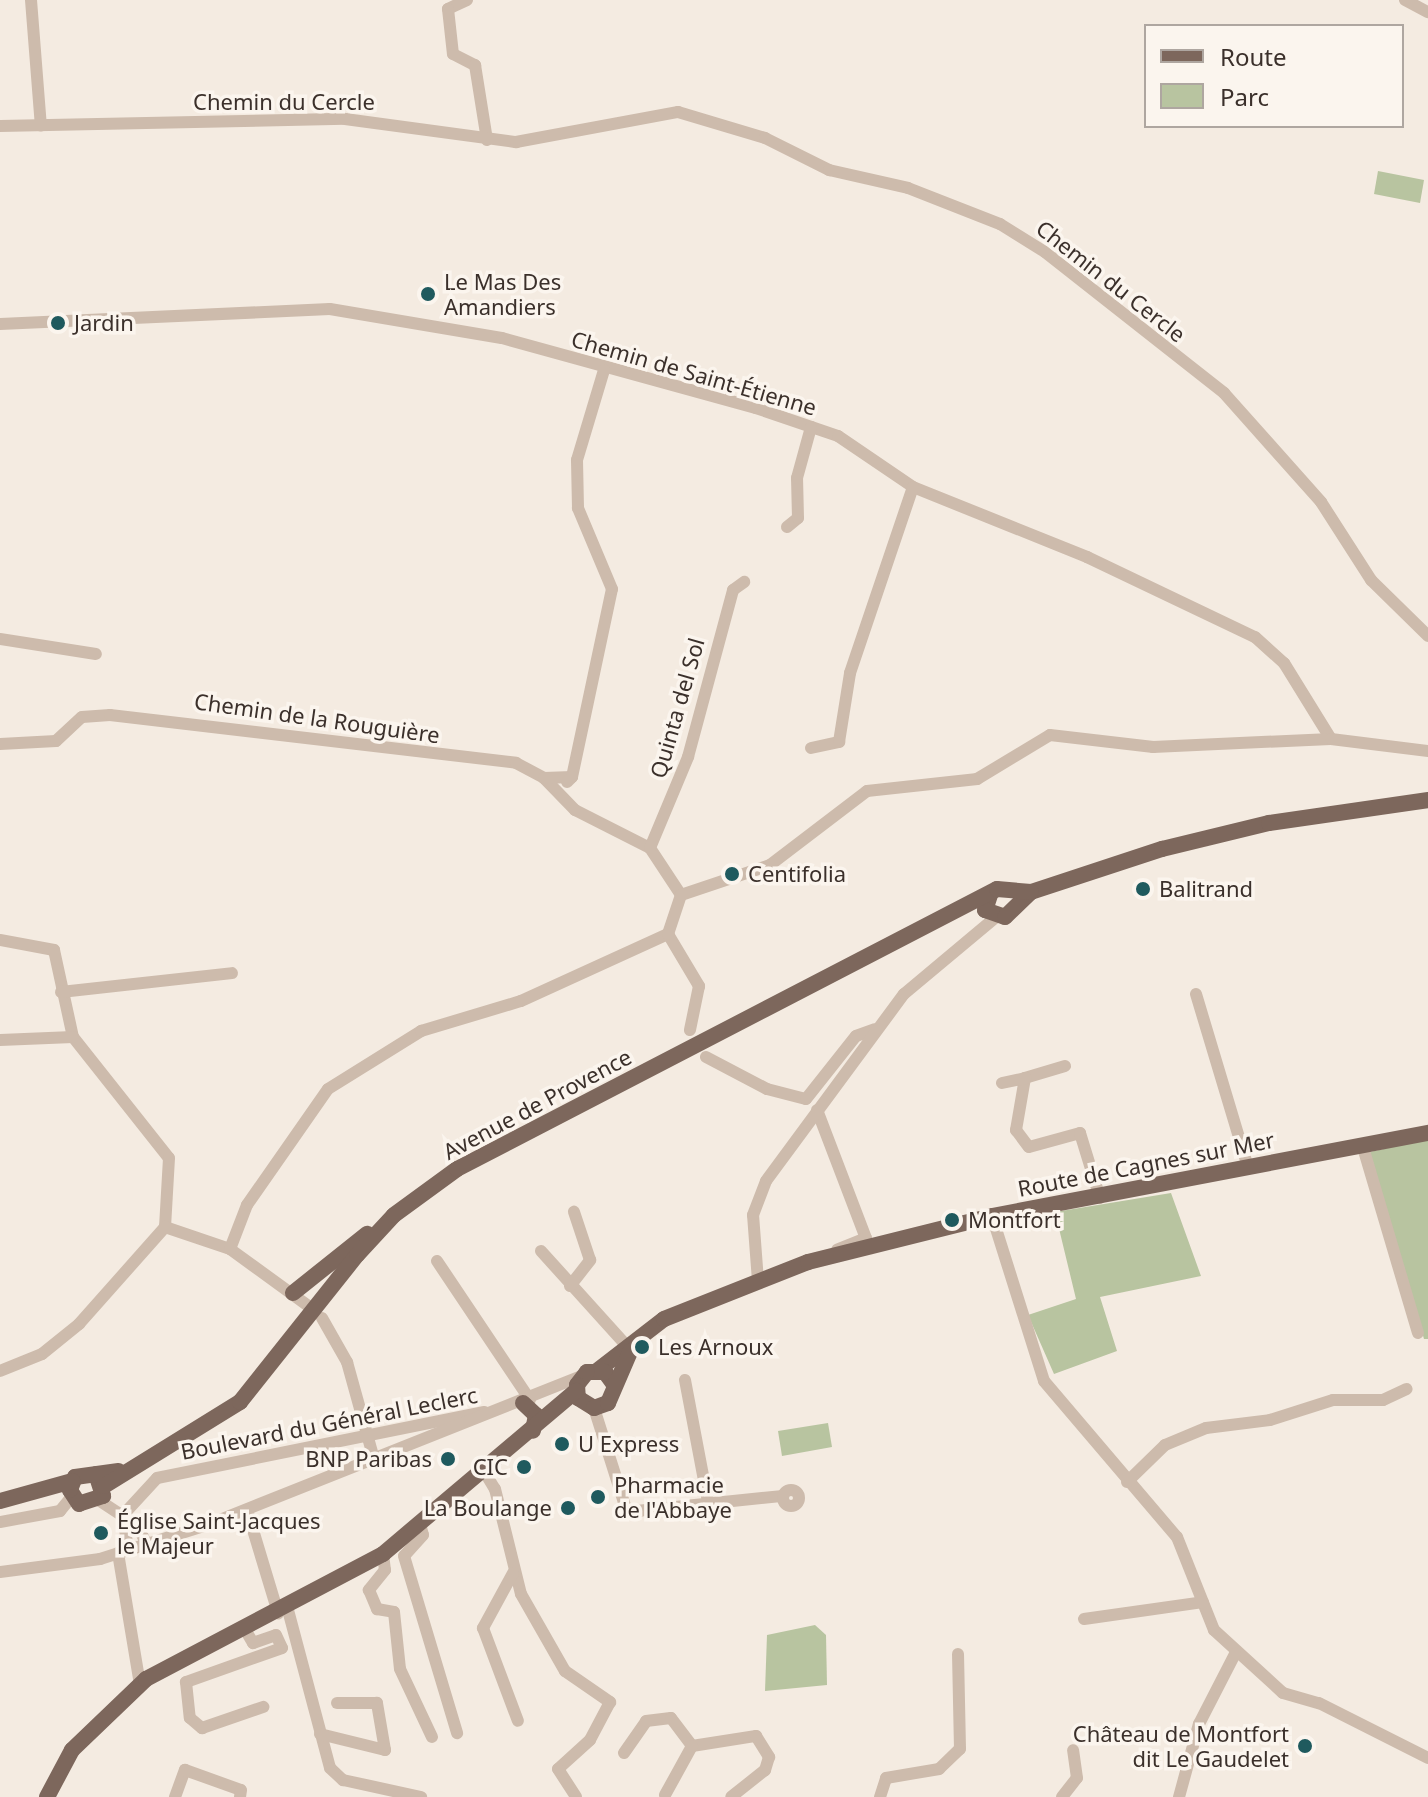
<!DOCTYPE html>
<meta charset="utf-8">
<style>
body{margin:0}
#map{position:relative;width:1428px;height:1797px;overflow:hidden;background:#f4ebe1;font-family:"Noto Sans",sans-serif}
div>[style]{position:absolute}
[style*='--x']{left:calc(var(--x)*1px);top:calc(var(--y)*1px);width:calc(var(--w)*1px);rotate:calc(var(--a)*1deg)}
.green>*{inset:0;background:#b8c4a0}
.minor>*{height:12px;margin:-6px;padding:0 6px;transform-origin:6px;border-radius:6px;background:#cdbbac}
.minor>.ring{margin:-6px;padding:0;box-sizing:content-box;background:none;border:12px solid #cdbbac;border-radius:50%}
.major>*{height:16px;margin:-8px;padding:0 8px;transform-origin:8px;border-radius:8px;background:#7d675c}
.dots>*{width:22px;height:22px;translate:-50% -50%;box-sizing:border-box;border:4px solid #fbf5ee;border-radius:50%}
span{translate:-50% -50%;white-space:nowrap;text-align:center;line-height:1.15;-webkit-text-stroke:7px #fbf5ee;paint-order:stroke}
.street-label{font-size:22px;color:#3b302b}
.poi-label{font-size:22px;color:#3b302b}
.left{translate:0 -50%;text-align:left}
.right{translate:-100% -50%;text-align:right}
.legend{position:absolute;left:1144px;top:24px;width:260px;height:104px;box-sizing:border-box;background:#fbf5ee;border:2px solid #aea6a0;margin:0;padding:10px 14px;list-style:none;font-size:24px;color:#3b302b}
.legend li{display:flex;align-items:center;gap:16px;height:40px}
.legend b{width:40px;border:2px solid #aea6a0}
</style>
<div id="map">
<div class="green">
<i style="clip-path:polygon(1378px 171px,1424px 180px,1420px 203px,1374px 194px)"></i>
<i style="clip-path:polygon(1428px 1139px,1428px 1339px,1424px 1339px,1370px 1152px)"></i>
<i style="clip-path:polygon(1171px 1193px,1201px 1276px,1100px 1297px,1117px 1351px,1054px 1374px,1028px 1315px,1076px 1299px,1055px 1212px)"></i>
<i style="clip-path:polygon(828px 1423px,832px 1447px,782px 1456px,778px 1431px)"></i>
<i style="clip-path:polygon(815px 1625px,826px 1635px,827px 1685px,765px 1691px,767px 1635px)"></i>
</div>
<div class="minor">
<i style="--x:31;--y:0;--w:126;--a:85.5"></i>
<i style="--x:467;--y:0;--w:21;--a:155"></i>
<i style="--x:448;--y:9;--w:45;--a:83.7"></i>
<i style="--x:453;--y:54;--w:25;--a:27"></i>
<i style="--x:475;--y:65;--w:76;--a:80.9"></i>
<i style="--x:1405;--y:0;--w:26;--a:28"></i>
<i style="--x:0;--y:126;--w:345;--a:-1.2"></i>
<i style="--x:345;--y:119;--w:173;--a:7.7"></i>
<i style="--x:516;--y:142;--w:165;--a:-10.5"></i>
<i style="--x:678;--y:112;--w:91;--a:16.6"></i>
<i style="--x:765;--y:138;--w:72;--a:26.6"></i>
<i style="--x:829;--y:170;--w:81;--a:12.8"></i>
<i style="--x:908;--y:188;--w:99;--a:21.4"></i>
<i style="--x:1000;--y:224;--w:53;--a:31.9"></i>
<i style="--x:1045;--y:252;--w:228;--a:38.2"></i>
<i style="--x:1224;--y:393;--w:146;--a:48.3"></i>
<i style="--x:1321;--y:502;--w:93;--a:57.3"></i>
<i style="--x:1371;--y:580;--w:80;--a:44.5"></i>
<i style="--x:0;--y:324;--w:330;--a:-2.6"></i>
<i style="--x:330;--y:309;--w:174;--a:9.6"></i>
<i style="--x:502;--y:338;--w:263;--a:15.4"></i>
<i style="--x:756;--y:408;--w:87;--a:18.9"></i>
<i style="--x:838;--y:436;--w:91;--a:34.2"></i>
<i style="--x:913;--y:487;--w:188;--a:21.9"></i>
<i style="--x:1087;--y:557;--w:186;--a:25.5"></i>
<i style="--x:1255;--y:637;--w:39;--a:42"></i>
<i style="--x:1284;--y:663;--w:89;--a:58.3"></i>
<i style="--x:787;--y:527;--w:14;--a:-39"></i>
<i style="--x:798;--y:518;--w:40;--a:-91.4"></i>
<i style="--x:797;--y:478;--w:53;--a:-74.6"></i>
<i style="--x:0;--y:639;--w:97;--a:8.9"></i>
<i style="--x:0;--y:744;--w:56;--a:-3.1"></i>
<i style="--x:56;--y:741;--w:35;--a:-43"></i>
<i style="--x:82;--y:717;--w:28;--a:-4"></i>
<i style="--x:110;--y:715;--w:409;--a:6.7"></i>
<i style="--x:516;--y:763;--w:32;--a:28"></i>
<i style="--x:544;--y:778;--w:45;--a:45.9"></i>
<i style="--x:575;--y:810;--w:84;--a:26.9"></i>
<i style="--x:650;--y:848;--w:56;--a:56.6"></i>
<i style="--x:811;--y:748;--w:29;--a:-12"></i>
<i style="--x:839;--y:742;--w:70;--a:-80.9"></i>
<i style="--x:850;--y:673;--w:196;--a:-71.3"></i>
<i style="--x:572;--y:777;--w:192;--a:-78"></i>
<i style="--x:612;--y:589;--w:88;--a:-112.8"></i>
<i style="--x:578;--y:508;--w:48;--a:-91.2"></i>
<i style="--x:577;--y:460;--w:94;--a:-73.3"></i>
<i style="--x:544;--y:778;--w:28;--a:-2"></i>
<i style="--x:572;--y:777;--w:7;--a:135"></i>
<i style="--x:650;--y:848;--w:99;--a:-67.3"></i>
<i style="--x:688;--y:757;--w:173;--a:-74.9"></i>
<i style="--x:733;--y:590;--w:14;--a:-36"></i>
<i style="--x:668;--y:934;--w:61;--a:59.2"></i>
<i style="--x:699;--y:986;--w:45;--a:101.6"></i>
<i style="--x:0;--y:940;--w:55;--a:10.5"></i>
<i style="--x:54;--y:950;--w:89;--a:77.7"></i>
<i style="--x:73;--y:1037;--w:154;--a:51.6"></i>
<i style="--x:169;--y:1158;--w:69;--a:93.3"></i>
<i style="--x:61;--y:992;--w:172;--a:-6.3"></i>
<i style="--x:1196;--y:994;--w:181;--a:73.3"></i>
<i style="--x:0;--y:1040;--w:73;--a:-2.4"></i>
<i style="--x:706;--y:1057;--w:69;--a:27.7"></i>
<i style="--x:767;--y:1089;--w:40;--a:14.4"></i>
<i style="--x:806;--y:1099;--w:80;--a:-51.6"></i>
<i style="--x:856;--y:1036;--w:20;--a:-20"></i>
<i style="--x:1065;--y:1066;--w:42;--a:163.3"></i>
<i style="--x:1025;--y:1078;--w:53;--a:99.8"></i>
<i style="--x:1016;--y:1130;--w:21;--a:53"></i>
<i style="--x:1029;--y:1147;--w:53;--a:-15.4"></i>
<i style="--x:1080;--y:1133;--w:68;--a:72.9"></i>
<i style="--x:1002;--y:1083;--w:24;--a:-12"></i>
<i style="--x:817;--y:1110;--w:137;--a:69.1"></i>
<i style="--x:866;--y:1238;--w:31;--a:158"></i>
<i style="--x:1362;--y:1144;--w:197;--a:73.5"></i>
<i style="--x:992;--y:1216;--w:173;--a:72.5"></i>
<i style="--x:1044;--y:1381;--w:205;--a:49.6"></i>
<i style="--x:1177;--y:1537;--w:100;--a:68.3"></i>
<i style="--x:1214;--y:1630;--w:93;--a:42.4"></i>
<i style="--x:1283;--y:1693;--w:37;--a:16"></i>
<i style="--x:1319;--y:1703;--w:122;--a:26.8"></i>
<i style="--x:165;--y:1227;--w:69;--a:18.7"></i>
<i style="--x:230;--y:1249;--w:95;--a:36"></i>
<i style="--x:230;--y:1249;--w:47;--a:-68.9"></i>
<i style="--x:247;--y:1205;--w:141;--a:-55.1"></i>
<i style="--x:328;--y:1089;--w:110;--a:-31.9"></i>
<i style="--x:421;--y:1031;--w:104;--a:-16.7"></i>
<i style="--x:521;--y:1001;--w:162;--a:-24.5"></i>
<i style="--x:668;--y:934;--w:41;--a:-71.6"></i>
<i style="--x:681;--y:895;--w:94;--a:-18.6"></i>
<i style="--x:770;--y:865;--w:122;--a:-37.3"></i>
<i style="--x:867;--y:791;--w:111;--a:-6.2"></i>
<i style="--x:977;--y:779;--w:85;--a:-31.1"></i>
<i style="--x:1050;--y:735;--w:104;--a:6.6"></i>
<i style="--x:1153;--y:747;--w:178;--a:-2.6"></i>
<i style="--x:1331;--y:739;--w:98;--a:7.1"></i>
<i style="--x:541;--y:1251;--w:127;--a:47.9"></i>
<i style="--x:437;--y:1261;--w:167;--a:56.2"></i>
<i style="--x:758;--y:1281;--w:66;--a:-94.3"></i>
<i style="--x:753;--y:1215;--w:36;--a:-69"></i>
<i style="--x:766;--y:1181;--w:232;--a:-53.6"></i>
<i style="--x:904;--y:994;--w:119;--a:-39.9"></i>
<i style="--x:570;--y:1286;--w:33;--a:-52"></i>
<i style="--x:590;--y:1260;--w:51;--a:-108.4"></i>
<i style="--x:322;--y:1318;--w:51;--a:60.4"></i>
<i style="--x:347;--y:1362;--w:105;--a:74.5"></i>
<i style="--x:0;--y:1371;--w:45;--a:-22"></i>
<i style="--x:42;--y:1354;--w:48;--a:-39"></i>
<i style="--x:79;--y:1324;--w:130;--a:-48.4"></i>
<i style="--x:685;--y:1380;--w:129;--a:79.3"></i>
<i style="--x:594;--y:1408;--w:109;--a:72.4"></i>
<i style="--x:627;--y:1512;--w:157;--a:-5.9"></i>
<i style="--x:484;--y:1471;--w:21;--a:59"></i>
<i style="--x:495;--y:1489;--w:108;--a:76.1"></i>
<i style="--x:521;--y:1594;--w:89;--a:60.3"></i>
<i style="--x:565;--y:1671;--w:55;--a:34.6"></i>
<i style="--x:610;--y:1702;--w:43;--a:117.8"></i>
<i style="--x:590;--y:1740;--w:43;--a:137.8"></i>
<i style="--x:558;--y:1769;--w:33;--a:57"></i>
<i style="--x:1127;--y:1482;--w:53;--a:-44.2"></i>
<i style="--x:1165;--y:1445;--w:44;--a:-22.5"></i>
<i style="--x:1206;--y:1428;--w:64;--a:-7.1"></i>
<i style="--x:1270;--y:1420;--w:66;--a:-17.6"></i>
<i style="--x:1333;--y:1400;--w:50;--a:0"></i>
<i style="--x:1383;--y:1400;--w:26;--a:-25"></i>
<i class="ring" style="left:783px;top:1490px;width:4px;height:4px"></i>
<i style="--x:100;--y:1501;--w:45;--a:33.3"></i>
<i style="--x:138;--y:1526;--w:19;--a:65"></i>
<i style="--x:247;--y:1510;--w:108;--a:73.2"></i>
<i style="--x:123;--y:1515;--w:50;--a:-47.4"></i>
<i style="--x:157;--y:1478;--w:334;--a:-11.4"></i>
<i style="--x:123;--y:1515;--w:35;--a:82"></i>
<i style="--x:0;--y:1522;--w:61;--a:-10.4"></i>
<i style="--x:60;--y:1511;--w:19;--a:-51"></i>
<i style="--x:420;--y:1524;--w:11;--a:75"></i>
<i style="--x:423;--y:1535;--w:28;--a:132"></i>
<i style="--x:404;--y:1556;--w:185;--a:73.3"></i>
<i style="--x:118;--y:1553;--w:133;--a:80.5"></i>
<i style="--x:383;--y:1554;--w:16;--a:83"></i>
<i style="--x:385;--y:1570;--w:26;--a:129"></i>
<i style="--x:369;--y:1590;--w:21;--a:67"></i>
<i style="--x:377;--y:1609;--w:17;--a:10"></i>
<i style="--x:394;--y:1612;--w:57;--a:84"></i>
<i style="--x:400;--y:1669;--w:75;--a:64.8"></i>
<i style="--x:0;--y:1572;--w:101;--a:-7.4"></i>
<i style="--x:100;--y:1559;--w:112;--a:-17.6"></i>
<i style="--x:207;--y:1525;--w:405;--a:-21.7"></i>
<i style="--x:513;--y:1573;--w:63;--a:118.6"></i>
<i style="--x:483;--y:1628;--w:99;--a:69.4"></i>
<i style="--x:288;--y:1610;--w:163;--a:75.1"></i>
<i style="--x:330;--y:1768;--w:18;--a:43"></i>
<i style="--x:343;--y:1780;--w:80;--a:12.3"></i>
<i style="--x:1084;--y:1619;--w:120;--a:-8.1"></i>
<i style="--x:246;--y:1631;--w:14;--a:60"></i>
<i style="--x:253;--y:1643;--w:24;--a:-19"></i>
<i style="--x:276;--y:1635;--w:14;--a:65"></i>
<i style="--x:282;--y:1648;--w:102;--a:160.5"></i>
<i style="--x:186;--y:1682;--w:36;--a:84"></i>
<i style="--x:190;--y:1718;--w:16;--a:40"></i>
<i style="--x:202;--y:1728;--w:65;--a:-19"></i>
<i style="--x:320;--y:1734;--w:67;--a:13.8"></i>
<i style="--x:385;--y:1750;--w:48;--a:-99.7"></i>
<i style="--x:377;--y:1703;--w:40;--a:180"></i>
<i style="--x:624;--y:1753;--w:39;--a:-55"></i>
<i style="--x:646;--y:1721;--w:25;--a:-7"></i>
<i style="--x:671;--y:1718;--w:35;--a:53"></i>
<i style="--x:692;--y:1746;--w:65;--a:-8.9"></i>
<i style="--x:756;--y:1736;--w:25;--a:58"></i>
<i style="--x:769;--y:1757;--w:14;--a:107"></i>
<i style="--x:765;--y:1770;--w:43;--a:141.5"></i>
<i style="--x:665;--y:1795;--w:56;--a:-61.1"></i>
<i style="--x:175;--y:1797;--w:29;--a:-70"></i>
<i style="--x:185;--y:1770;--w:59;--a:19.7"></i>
<i style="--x:241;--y:1790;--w:7;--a:98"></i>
<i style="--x:880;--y:1797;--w:20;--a:-72"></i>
<i style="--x:886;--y:1778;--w:54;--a:-9.6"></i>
<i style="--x:939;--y:1769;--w:29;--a:-44"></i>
<i style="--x:960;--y:1749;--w:95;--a:-91.2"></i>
<i style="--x:1062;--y:1797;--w:24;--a:-52"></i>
<i style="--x:1077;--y:1778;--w:28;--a:-98"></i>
<i style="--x:1179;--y:1797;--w:76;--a:-74.7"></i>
<i style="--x:1199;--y:1724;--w:79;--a:-62.8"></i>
</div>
<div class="major">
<i style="--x:990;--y:895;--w:16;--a:108"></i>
<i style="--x:985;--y:910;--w:21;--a:19"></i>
<i style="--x:1005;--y:917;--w:36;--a:-44"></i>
<i style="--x:1031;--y:892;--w:138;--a:-18.2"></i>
<i style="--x:1162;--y:849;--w:110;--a:-13.7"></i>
<i style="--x:1269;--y:823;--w:161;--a:-8.2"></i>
<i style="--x:293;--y:1293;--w:95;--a:-38.6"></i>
<i style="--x:598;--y:1370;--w:83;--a:-37.7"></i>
<i style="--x:664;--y:1319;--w:155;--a:-21.6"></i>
<i style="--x:808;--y:1262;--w:190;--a:-14"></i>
<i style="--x:992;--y:1216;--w:444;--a:-10.8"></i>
<i style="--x:613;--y:1383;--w:14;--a:-126"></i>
<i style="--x:605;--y:1372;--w:18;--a:180"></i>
<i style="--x:587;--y:1372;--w:16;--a:128"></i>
<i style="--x:577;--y:1385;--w:13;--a:86"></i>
<i style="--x:578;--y:1398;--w:19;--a:32"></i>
<i style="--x:594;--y:1408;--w:15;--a:-20"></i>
<i style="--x:608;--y:1403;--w:56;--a:-66.7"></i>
<i style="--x:523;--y:1403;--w:18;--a:43"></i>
<i style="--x:536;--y:1415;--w:16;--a:101"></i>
<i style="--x:96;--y:1474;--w:23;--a:72"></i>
<i style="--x:103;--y:1496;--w:25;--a:162"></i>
<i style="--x:79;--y:1504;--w:17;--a:-123"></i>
<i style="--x:70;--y:1490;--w:14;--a:-69"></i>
<i style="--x:75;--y:1477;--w:44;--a:-7.8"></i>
<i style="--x:104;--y:1486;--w:160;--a:-31.7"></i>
<i style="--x:240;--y:1402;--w:188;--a:-51.5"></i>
<i style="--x:357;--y:1255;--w:54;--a:-47.2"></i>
<i style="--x:394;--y:1215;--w:78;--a:-36.1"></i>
<i style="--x:457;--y:1169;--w:608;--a:-27.41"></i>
<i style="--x:997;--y:889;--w:34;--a:5"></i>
<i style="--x:0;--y:1501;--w:75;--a:-15.5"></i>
<i style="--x:47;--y:1797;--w:53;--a:-62"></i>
<i style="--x:72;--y:1750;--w:103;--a:-43.8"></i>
<i style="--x:146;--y:1679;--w:268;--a:-27.8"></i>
<i style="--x:383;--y:1554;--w:253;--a:-40.2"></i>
</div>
<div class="dots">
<i style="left:428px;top:294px;background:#1f5a5e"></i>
<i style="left:58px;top:323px;background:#1f5a5e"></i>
<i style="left:732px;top:874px;background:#1f5a5e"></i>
<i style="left:1143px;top:889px;background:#1f5a5e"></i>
<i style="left:952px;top:1220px;background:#1f5a5e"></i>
<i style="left:642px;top:1347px;background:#1f5a5e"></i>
<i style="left:562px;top:1444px;background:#1f5a5e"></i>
<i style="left:448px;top:1459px;background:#1f5a5e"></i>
<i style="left:524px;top:1467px;background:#1f5a5e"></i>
<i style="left:598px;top:1497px;background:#1f5a5e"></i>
<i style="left:568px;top:1508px;background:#1f5a5e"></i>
<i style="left:101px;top:1533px;background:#1f5a5e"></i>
<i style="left:1305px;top:1746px;background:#1f5a5e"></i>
</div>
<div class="street-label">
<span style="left:284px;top:102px">Chemin du Cercle</span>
<span style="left:1111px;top:281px;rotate:38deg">Chemin du Cercle</span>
<span style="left:694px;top:373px;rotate:16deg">Chemin de Saint-Étienne</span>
<span style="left:677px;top:708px;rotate:-74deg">Quinta del Sol</span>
<span style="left:317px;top:718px;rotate:8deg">Chemin de la Rouguière</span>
<span style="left:537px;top:1104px;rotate:-28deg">Avenue de Provence</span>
<span style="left:1146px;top:1164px;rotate:-11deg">Route de Cagnes sur Mer</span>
<span style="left:329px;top:1423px;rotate:-11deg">Boulevard du Général Leclerc</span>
</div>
<div class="poi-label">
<span class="left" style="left:444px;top:294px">Le Mas Des<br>Amandiers</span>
<span class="left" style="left:74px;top:323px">Jardin</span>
<span class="left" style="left:748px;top:874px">Centifolia</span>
<span class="left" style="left:1159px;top:889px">Balitrand</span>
<span class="left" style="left:968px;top:1220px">Montfort</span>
<span class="left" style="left:658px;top:1347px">Les Arnoux</span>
<span class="left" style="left:578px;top:1444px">U Express</span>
<span class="right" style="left:432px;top:1459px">BNP Paribas</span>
<span class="right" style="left:508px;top:1467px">CIC</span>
<span class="left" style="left:614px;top:1497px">Pharmacie<br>de l'Abbaye</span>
<span class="right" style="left:552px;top:1508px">La Boulange</span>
<span class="left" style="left:117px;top:1533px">Église Saint-Jacques<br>le Majeur</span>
<span class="right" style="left:1289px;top:1746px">Château de Montfort<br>dit Le Gaudelet</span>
</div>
<ul class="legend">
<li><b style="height:10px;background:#7d675c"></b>Route</li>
<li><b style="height:22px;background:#b8c4a0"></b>Parc</li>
</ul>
</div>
